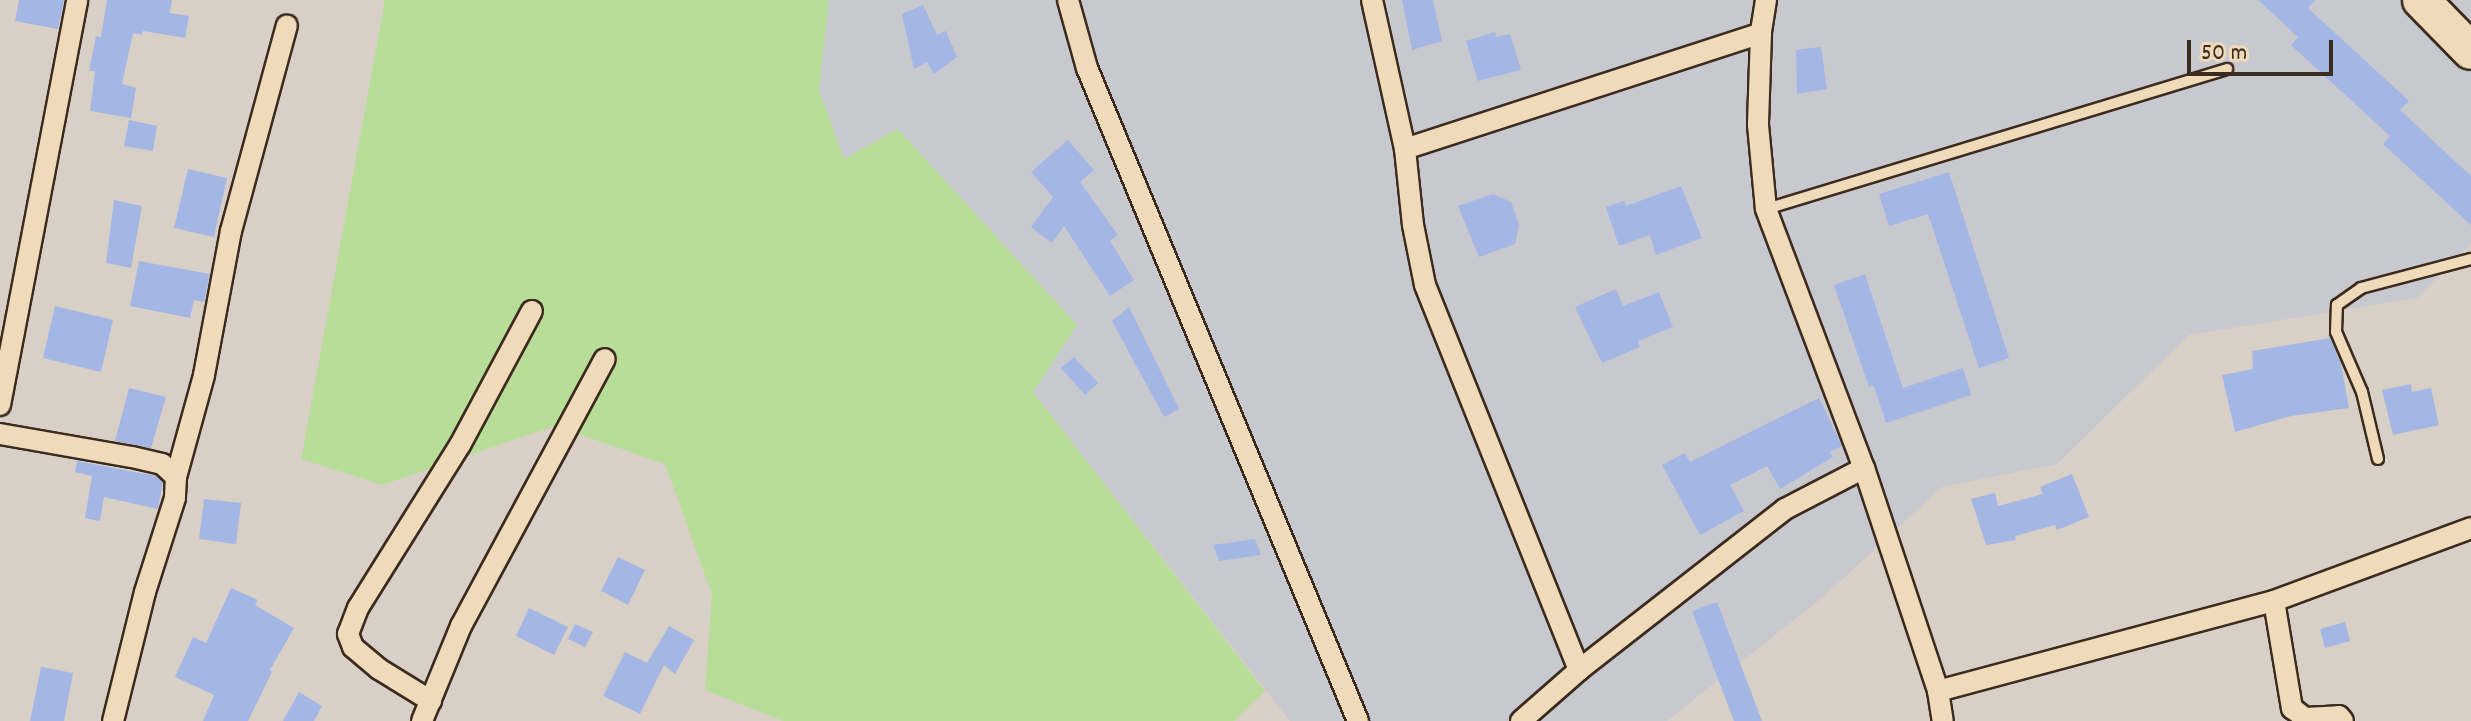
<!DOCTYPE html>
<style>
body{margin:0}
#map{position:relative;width:2471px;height:721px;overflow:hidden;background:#d8d0c6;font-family:Dekko,sans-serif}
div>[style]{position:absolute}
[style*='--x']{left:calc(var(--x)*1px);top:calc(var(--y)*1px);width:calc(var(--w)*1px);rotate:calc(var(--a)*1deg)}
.built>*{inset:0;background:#c8c8cf}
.green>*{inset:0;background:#b7dd99}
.building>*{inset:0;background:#a4b6e4}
.roads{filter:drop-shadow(2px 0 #3b2a1e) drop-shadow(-2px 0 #3b2a1e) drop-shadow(0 2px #3b2a1e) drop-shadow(0 -2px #3b2a1e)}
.lane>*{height:10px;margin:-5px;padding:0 5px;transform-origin:5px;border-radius:5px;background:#efdbb9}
.street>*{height:20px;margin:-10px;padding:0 10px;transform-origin:10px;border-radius:10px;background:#efdbb9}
.highway>*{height:36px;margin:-18px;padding:0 18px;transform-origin:18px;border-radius:18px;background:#efdbb9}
span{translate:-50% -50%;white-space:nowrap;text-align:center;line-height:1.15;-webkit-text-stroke:7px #efdbb9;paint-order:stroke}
.scale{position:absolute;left:2187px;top:40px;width:146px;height:36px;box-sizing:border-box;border:4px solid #3b2a1e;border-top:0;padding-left:10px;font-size:24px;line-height:28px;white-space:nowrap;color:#3b2a1e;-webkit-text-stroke:6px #efdbb9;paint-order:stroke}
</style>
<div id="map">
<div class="built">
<i style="clip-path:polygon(829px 0,2471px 0,2471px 244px,2417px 298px,2189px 335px,2057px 464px,1942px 487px,1824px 596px,1667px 721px,1290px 721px,1033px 392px,844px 160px,819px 90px)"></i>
</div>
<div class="green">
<i style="clip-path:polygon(385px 0,829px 0,819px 90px,844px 159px,898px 129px,1077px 325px,1033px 392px,1265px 691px,1234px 721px,783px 721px,705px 690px,712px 594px,665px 464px,555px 426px,382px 485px,301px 459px)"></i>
</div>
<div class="building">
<i style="clip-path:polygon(19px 0,64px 0,58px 29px,15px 21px)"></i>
<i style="clip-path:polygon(107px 0,172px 0,170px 13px,189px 16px,185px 38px,143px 31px,142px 35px,133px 33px,122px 84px,136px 88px,131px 118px,90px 111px,95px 71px,89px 71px,96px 36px,101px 37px)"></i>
<i style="clip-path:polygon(1402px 0,1433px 0,1442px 41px,1412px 50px)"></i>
<i style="clip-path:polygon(2258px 0,2315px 0,2308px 8px,2409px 101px,2400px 110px,2471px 176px,2471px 225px,2383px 144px,2390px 136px,2291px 45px,2298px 37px)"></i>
<i style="clip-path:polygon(923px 5px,937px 35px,946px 31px,957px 57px,934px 74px,927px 62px,914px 69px,902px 14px)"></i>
<i style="clip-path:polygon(1495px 32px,1496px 37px,1510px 34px,1521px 70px,1478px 81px,1466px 41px)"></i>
<i style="clip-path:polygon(1821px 47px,1827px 89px,1797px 94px,1796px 50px)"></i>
<i style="clip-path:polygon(129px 120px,157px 126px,153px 151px,124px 146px)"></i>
<i style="clip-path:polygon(1068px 140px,1094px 170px,1080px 182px,1118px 235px,1110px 241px,1134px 280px,1110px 296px,1064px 226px,1052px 243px,1031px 227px,1053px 197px,1031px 172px)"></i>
<i style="clip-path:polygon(188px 169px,227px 178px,214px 237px,174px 228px)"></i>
<i style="clip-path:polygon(1949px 172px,2009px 358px,1979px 368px,1928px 214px,1889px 226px,1879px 194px)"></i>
<i style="clip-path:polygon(1681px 186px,1702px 238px,1656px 255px,1650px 235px,1619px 246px,1606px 207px,1624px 201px,1626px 206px)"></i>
<i style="clip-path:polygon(1493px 194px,1511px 202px,1519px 225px,1515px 244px,1479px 257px,1458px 206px)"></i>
<i style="clip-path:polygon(114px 200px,142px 206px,131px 268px,106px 263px)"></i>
<i style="clip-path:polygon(139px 261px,210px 274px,204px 302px,194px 300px,190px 318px,130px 306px)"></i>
<i style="clip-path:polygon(1865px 274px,1903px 388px,1963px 368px,1971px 395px,1886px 423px,1874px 386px,1869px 387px,1834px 285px)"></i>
<i style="clip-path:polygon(1616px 289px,1623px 306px,1659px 292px,1673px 327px,1638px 341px,1640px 347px,1602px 363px,1575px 307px)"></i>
<i style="clip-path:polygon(55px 306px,113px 320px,101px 372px,43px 358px)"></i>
<i style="clip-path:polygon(1129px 307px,1179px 409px,1164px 417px,1112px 321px)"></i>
<i style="clip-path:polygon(2330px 338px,2341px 364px,2349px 408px,2291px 416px,2235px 432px,2222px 375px,2253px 369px,2252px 351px)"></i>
<i style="clip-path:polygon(1074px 357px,1098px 383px,1085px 395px,1061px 368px)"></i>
<i style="clip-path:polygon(2411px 384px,2412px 392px,2431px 388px,2439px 425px,2393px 435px,2382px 390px)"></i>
<i style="clip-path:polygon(129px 388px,166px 397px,151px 448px,115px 441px)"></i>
<i style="clip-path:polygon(1819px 398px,1842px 446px,1830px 452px,1833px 457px,1780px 489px,1767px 466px,1730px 485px,1744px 511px,1700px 535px,1662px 465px,1685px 453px,1690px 462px)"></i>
<i style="clip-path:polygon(77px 461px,156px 476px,163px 482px,158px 509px,104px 497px,100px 521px,85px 518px,92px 476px,75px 472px)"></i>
<i style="clip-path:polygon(2072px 474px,2089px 517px,2057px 530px,2055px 525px,2015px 536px,2016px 540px,1986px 545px,1971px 499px,1995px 493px,1998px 506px,2043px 494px,2040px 487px)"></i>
<i style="clip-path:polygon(204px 499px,241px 503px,236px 544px,199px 539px)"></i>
<i style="clip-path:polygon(1255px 539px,1261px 555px,1219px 561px,1213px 545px)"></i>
<i style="clip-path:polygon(618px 557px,645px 570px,628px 605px,601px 591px)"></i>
<i style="clip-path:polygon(231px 588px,258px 600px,255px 605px,294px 628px,270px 670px,272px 672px,248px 721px,203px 721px,214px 695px,175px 677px,193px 637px,206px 643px)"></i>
<i style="clip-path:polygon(1717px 602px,1762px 721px,1734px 721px,1692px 611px)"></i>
<i style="clip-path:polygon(529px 608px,568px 627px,554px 655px,516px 636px)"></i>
<i style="clip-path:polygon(2345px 622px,2350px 641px,2325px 648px,2320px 629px)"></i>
<i style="clip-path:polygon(575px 624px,593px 632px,585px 647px,568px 639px)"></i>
<i style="clip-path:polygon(669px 626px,694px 640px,675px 674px,664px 665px,640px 714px,603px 696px,625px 652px,647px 663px)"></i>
<i style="clip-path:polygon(41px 667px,73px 673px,64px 721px,30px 721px)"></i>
<i style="clip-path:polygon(299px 692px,322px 706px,314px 721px,283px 721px)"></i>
</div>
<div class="roads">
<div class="lane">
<i style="--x:1766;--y:209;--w:482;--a:-16.9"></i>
<i style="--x:2378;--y:459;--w:69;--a:-103.4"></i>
<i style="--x:2362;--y:392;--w:65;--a:-113.4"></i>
<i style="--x:2336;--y:332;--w:27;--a:-88"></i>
<i style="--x:2337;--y:305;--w:29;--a:-35"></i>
<i style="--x:2361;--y:288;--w:114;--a:-14.8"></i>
</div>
<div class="street">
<i style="--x:1068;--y:0;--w:71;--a:74.4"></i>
<i style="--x:1087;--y:68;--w:707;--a:67.46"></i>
<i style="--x:1372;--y:0;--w:153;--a:77.5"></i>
<i style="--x:1405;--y:149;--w:76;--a:84"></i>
<i style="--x:1413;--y:225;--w:61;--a:78.7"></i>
<i style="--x:1425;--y:285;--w:415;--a:68.2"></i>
<i style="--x:1766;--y:0;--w:33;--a:99"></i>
<i style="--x:1761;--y:33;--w:92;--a:91.9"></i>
<i style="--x:1758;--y:125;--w:84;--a:84.6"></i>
<i style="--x:1766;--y:209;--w:277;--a:69.3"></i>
<i style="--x:1864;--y:468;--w:235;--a:71.6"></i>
<i style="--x:1938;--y:691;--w:30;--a:81"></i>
<i style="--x:1405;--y:149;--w:374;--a:-18"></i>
<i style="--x:0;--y:405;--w:412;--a:-79.2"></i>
<i style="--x:0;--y:434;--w:134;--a:9.9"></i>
<i style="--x:132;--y:457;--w:31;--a:13"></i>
<i style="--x:162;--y:464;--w:19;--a:43"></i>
<i style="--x:176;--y:477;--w:21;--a:93"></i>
<i style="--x:175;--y:498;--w:99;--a:107.7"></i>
<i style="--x:145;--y:592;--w:133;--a:103.9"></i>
<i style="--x:176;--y:477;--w:106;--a:-74.6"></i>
<i style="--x:204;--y:375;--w:147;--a:-79.4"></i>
<i style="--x:231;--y:231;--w:213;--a:-74.8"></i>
<i style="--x:2274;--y:601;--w:109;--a:80.5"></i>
<i style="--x:2292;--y:708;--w:16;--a:38"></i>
<i style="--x:2305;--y:718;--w:34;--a:-3"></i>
<i style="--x:2339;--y:716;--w:6;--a:51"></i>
<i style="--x:1938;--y:691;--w:348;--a:-15"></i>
<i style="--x:2274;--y:601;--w:210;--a:-20.3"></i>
<i style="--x:431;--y:701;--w:61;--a:-148.4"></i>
<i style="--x:379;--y:669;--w:34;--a:-140"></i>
<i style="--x:353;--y:647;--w:14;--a:-111"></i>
<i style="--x:348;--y:634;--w:28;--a:-69"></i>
<i style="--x:358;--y:608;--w:192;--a:-58"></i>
<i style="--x:460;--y:445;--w:152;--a:-61.8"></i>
<i style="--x:422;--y:721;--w:103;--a:-67.7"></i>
<i style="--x:461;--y:626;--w:303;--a:-61.7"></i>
<i style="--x:1521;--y:721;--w:77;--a:-41.3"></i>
<i style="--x:1579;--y:670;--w:261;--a:-38"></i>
<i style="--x:1785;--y:509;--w:89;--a:-27.4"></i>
</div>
<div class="highway">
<i style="--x:2421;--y:0;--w:71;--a:45.6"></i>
</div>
</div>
<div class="scale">50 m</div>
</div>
